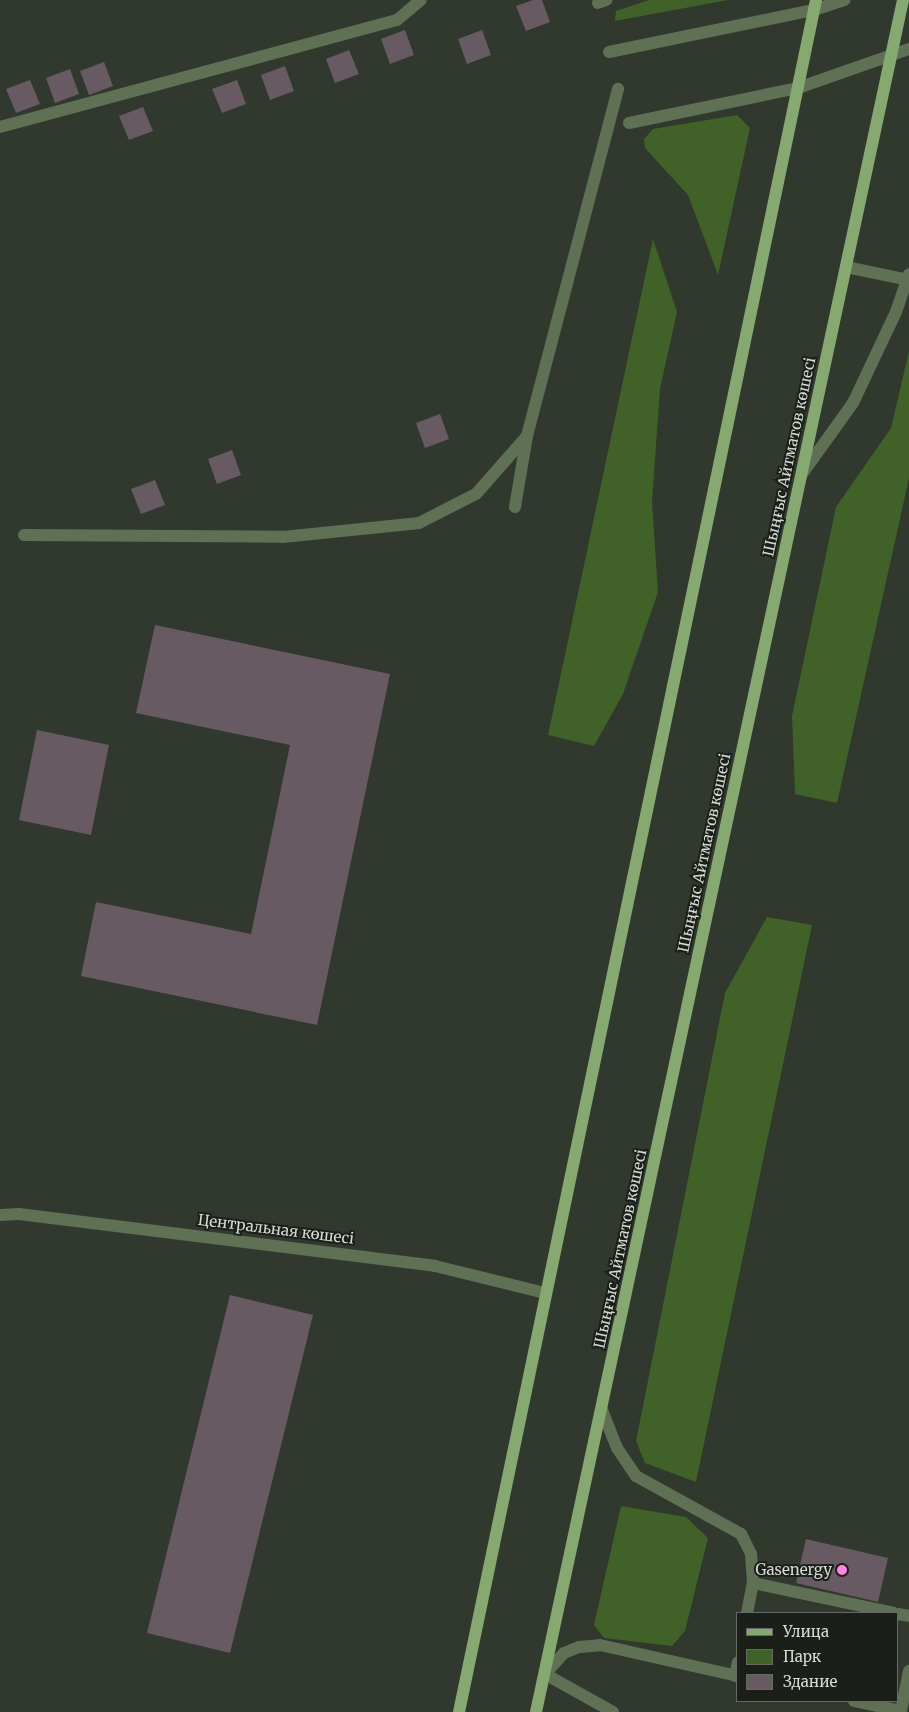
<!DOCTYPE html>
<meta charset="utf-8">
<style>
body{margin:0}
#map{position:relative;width:909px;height:1712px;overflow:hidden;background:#31382d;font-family:Merriweather,serif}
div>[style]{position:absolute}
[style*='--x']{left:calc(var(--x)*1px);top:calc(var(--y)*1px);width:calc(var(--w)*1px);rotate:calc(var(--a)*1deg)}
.green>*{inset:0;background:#406127}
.building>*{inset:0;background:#675a63}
.minor>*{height:12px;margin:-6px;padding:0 6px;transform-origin:6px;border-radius:6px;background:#5f7055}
.major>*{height:12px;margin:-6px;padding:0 6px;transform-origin:6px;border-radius:6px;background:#86a871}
.dots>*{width:14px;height:14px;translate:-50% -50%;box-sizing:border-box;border:2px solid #1b1f19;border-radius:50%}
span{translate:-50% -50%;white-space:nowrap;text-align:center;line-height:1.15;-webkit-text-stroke:4px #1b1f19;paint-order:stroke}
.street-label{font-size:15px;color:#d6dbd4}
.poi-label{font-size:15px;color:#d6dbd4}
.right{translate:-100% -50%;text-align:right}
.legend{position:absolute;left:736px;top:1612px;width:162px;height:90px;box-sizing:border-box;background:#1b1f19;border:1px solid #666a64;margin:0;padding:6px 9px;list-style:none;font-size:15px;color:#d6dbd4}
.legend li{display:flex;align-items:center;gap:10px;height:25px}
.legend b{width:25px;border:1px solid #666a64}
</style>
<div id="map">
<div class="green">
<i style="clip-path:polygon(649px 0,728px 0,615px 21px,616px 11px)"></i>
<i style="clip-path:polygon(737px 115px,750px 128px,718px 275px,688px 195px,645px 148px,644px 139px,653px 129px)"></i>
<i style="clip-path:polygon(653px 239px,677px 312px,660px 389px,652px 502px,658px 592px,623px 694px,594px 746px,548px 735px)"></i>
<i style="clip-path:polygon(909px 351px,909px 478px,837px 803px,795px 794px,792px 716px,836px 507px,891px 428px)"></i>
<i style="clip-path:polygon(767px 917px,812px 925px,696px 1482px,645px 1463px,636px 1441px,725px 993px)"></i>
<i style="clip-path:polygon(621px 1506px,686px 1517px,708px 1538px,685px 1631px,672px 1646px,604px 1638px,594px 1625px)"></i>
</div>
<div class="building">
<i style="clip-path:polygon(533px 0,542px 0,550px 22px,526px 31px,516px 6px)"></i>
<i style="clip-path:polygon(405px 30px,414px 55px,390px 64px,381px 39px)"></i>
<i style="clip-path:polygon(482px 30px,491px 55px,467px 64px,458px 39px)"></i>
<i style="clip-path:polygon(349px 50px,359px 74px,335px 83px,326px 59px)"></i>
<i style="clip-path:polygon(104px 62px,113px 86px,89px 95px,80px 71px)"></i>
<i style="clip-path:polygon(285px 66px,294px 91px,270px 100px,261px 75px)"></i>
<i style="clip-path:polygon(70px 69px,79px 94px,55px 103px,46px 78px)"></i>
<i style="clip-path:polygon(30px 80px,40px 104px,16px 113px,6px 89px)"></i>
<i style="clip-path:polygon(237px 80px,246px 104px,222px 113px,212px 89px)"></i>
<i style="clip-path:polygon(143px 107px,153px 131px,129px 140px,119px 116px)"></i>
<i style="clip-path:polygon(440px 414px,449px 439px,425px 448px,416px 423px)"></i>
<i style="clip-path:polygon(232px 450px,241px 475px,217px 484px,208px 459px)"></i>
<i style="clip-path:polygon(155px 480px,165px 505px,141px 514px,131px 489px)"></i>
<i style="clip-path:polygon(155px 625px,390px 674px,317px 1025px,81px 976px,96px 902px,251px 934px,290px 745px,136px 713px)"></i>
<i style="clip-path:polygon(37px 730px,109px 745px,91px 835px,19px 820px)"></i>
<i style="clip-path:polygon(230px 1295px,313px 1315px,230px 1653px,147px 1633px)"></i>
<i style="clip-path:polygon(806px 1539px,888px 1558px,878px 1602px,796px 1583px)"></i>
</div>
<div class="minor">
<i style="--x:598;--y:3;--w:9;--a:-21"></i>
<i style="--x:609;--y:52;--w:209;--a:-11.6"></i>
<i style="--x:814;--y:10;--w:32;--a:-18"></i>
<i style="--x:629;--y:123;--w:173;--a:-11.7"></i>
<i style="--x:798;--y:88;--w:118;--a:-19.4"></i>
<i style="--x:0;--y:127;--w:411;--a:-15.1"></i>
<i style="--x:397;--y:20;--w:31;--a:-40"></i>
<i style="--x:846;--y:267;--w:64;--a:11.7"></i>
<i style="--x:802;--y:474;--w:87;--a:-54.3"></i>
<i style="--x:853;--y:403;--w:101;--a:-64.7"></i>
<i style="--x:896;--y:312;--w:40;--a:-71.1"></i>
<i style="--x:515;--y:507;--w:72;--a:-80.4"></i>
<i style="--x:527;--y:436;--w:359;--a:-75.3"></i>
<i style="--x:24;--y:535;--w:259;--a:0.4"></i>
<i style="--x:283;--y:537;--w:137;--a:-5.9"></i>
<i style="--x:419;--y:523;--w:64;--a:-27"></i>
<i style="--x:476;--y:494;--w:77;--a:-48.7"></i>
<i style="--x:0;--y:1215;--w:19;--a:-3"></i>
<i style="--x:19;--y:1214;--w:419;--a:7.1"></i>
<i style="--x:435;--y:1266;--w:113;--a:13.8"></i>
<i style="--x:602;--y:1410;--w:41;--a:68.5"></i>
<i style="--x:617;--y:1448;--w:34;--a:56"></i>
<i style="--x:636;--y:1476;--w:120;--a:28.9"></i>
<i style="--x:741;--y:1534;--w:22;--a:63"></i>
<i style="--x:751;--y:1554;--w:29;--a:86"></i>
<i style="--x:753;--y:1583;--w:144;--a:12"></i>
<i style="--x:747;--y:1613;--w:31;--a:-79"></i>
<i style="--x:898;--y:1614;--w:11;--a:10"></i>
<i style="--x:735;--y:1676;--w:14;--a:-78"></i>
<i style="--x:854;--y:1701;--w:48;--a:12"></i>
<i style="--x:901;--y:1711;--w:41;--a:-78.7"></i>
<i style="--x:613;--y:1712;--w:78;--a:-150.8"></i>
<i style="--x:545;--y:1674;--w:28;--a:-48"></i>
<i style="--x:564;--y:1653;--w:16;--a:-22"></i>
<i style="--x:579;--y:1647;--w:21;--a:-5"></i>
<i style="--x:600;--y:1645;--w:141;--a:12.7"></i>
</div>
<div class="major">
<i style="--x:459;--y:1712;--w:1749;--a:-78.22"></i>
<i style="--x:536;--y:1712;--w:1751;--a:-77.9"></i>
</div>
<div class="dots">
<i style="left:842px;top:1570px;background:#fe86e1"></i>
</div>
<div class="street-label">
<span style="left:789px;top:457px;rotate:-78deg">Шыңғыс Айтматов көшесі</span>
<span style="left:704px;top:853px;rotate:-78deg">Шыңғыс Айтматов көшесі</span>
<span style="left:276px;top:1229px;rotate:7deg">Центральная көшесі</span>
<span style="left:620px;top:1249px;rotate:-78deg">Шыңғыс Айтматов көшесі</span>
</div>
<div class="poi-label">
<span class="right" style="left:832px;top:1570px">Gasenergy</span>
</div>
<ul class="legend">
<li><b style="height:6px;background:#86a871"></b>Улица</li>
<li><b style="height:14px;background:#406127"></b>Парк</li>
<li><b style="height:14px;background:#675a63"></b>Здание</li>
</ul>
</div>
